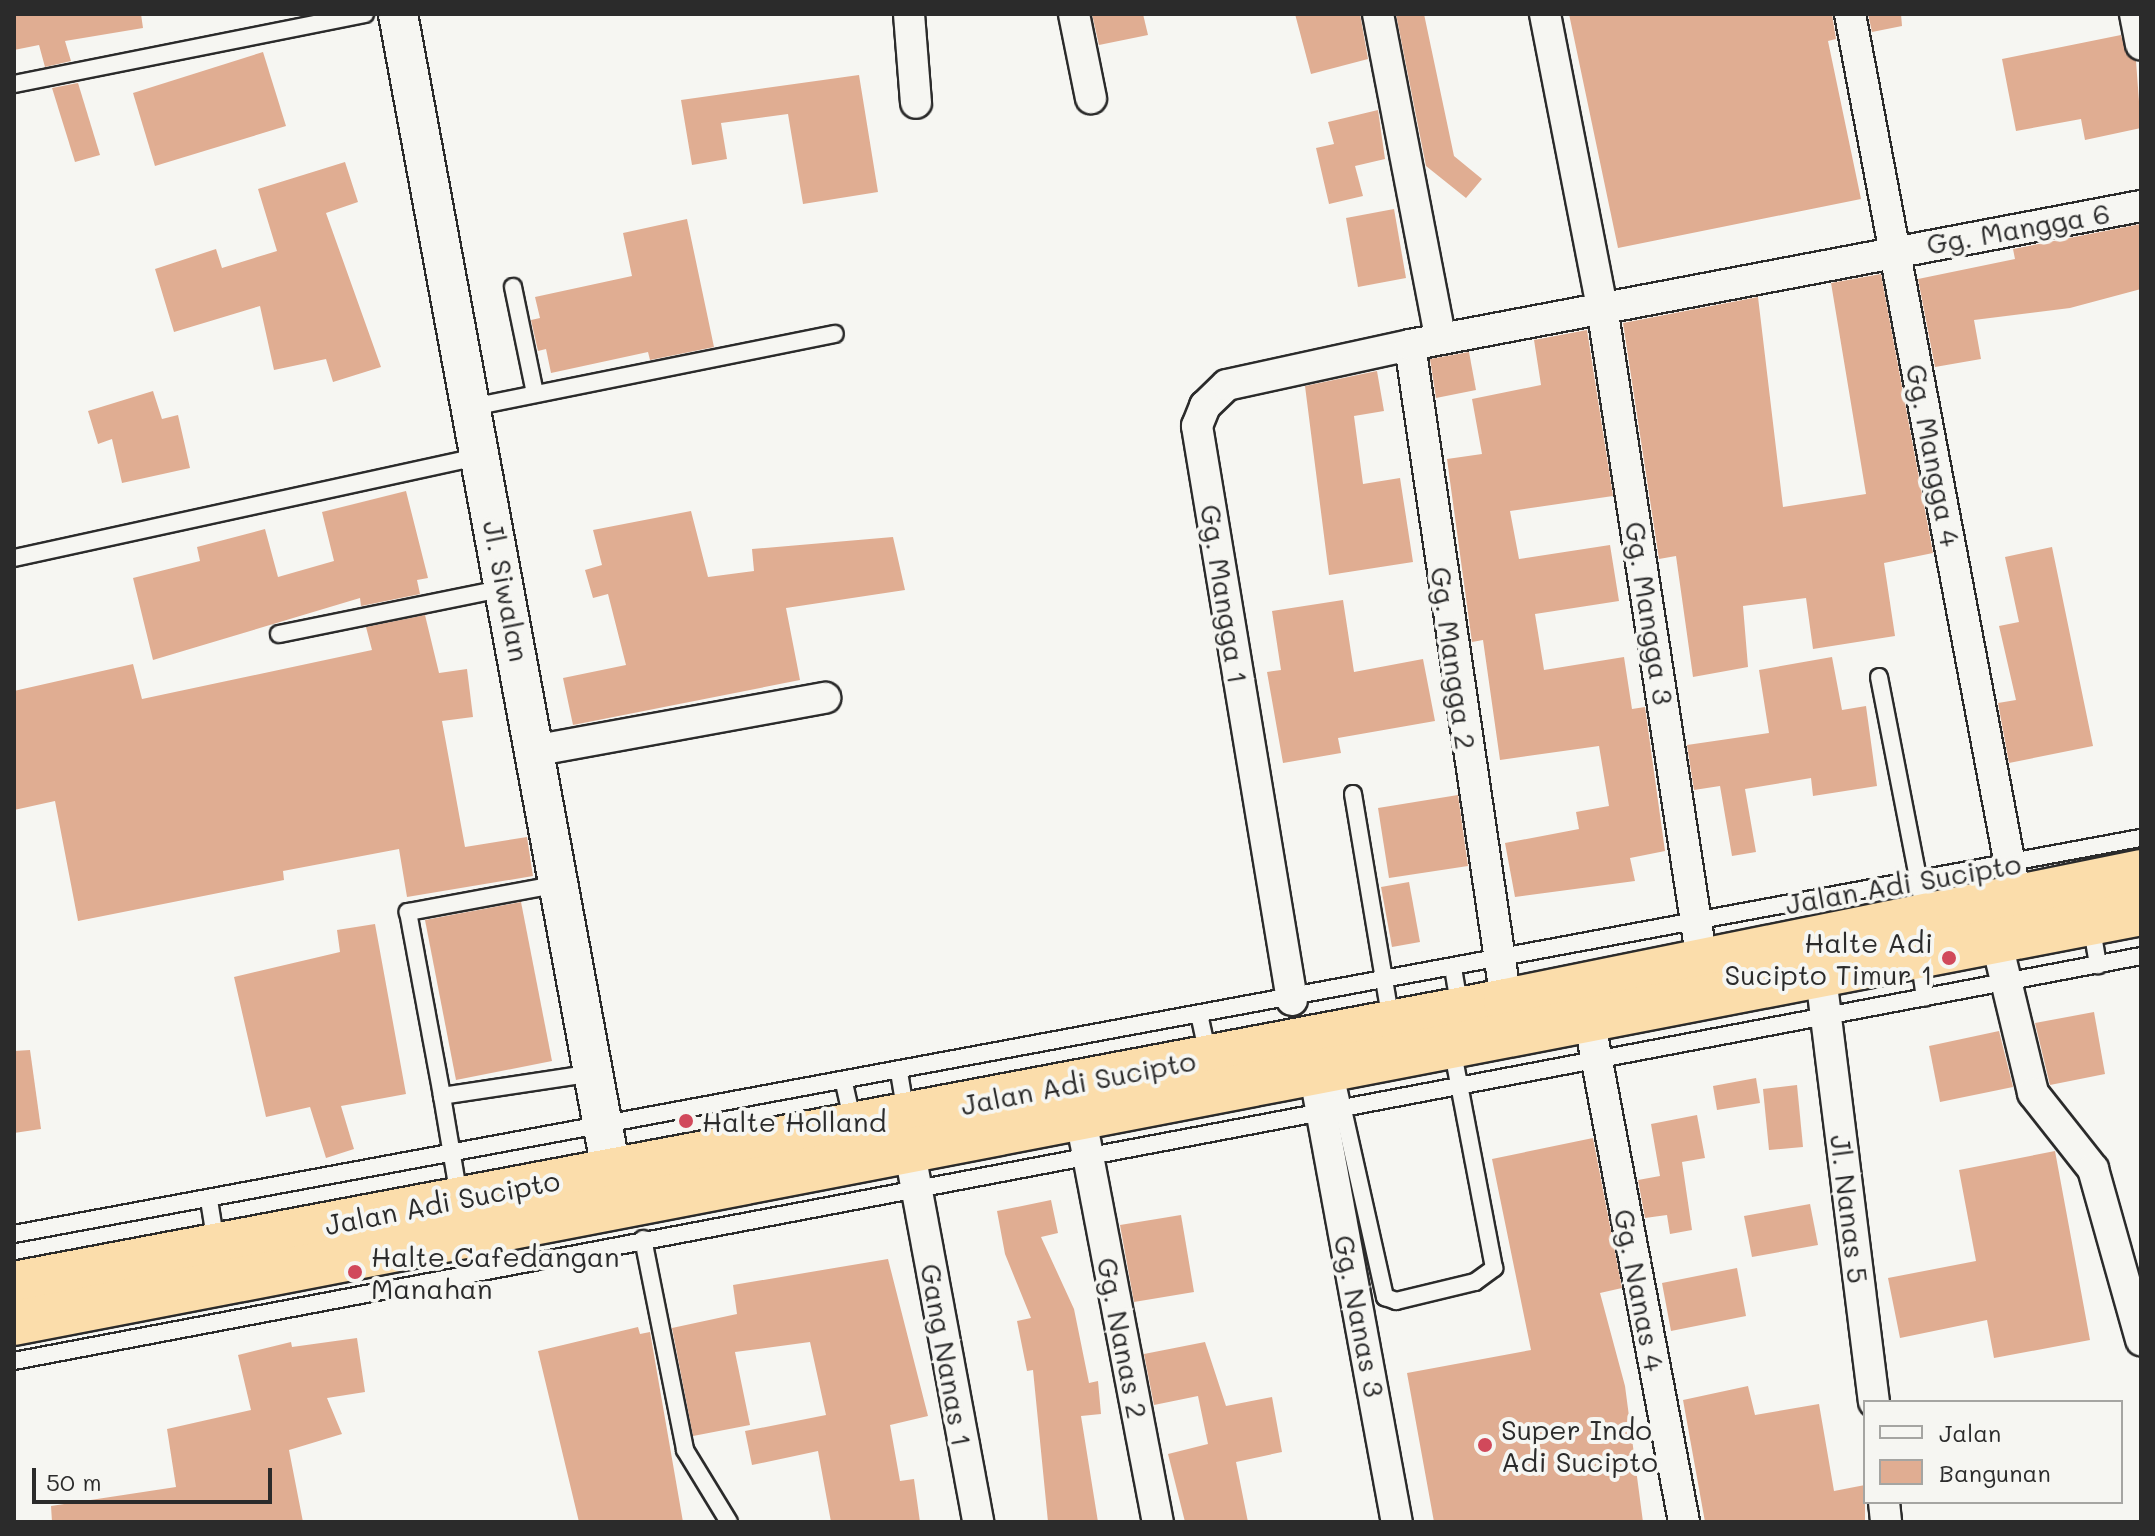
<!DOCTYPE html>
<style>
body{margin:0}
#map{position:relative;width:2155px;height:1536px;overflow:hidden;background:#f6f6f2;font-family:Mali,sans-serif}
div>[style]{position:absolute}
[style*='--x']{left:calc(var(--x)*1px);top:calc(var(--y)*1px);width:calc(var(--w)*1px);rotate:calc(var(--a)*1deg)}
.building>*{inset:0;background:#e0ad92}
.roads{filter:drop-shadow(2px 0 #2b2b2b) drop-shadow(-2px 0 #2b2b2b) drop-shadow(0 2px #2b2b2b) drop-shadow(0 -2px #2b2b2b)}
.service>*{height:16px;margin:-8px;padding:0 8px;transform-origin:8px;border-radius:8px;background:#f6f6f2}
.minor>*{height:30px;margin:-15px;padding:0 15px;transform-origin:15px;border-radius:15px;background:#f6f6f2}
.tertiary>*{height:38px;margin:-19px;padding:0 19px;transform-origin:19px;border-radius:19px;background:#f6f6f2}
.trunk>*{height:44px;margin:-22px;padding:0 22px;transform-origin:22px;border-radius:22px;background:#fbddab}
.dots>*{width:22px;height:22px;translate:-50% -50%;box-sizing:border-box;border:4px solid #f6f6f2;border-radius:50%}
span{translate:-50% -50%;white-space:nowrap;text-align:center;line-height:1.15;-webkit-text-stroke:8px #f6f6f2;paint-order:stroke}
.street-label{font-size:28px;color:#2b2b2b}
.poi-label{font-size:28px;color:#2b2b2b}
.right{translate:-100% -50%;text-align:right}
.left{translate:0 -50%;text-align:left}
.frame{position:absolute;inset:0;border:16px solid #2b2b2b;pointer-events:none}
.legend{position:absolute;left:1863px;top:1400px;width:260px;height:104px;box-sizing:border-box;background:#f6f6f2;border:2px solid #a5a5a2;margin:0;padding:10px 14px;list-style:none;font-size:24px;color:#2b2b2b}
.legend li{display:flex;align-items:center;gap:16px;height:40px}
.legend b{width:40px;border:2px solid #a5a5a2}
.scale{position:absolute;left:32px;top:1468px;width:240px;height:36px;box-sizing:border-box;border:4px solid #2b2b2b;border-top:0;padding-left:10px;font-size:24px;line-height:28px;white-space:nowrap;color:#2b2b2b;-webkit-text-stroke:6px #f6f6f2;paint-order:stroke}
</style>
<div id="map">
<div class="building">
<i style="clip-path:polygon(14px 14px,141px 14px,143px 28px,65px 41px,71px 61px,45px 67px,39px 45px,14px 50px)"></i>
<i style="clip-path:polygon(1092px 14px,1143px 14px,1148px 35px,1099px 45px)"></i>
<i style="clip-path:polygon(1295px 14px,1360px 14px,1368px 59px,1311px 74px)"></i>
<i style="clip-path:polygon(1396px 14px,1424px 14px,1454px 156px,1482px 179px,1466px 198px,1426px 166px)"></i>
<i style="clip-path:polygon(1569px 14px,1832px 14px,1836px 39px,1828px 41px,1861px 199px,1618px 248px)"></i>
<i style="clip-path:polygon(1868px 14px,1901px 14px,1902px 26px,1872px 32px)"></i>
<i style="clip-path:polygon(2121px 35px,2127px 55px,2136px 61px,2141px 128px,2085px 140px,2081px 119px,2016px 131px,2002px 59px)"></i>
<i style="clip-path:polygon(263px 52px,286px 126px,155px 166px,133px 93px)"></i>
<i style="clip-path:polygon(859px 75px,878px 192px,803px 204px,788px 114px,721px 123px,727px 159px,692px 165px,681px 100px)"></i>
<i style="clip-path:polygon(78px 83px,100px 155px,75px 162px,52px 88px)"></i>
<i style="clip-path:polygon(1378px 110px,1385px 159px,1355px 166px,1363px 196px,1329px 204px,1316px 148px,1334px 144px,1328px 122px)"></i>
<i style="clip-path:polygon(345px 162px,358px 202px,326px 213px,381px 367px,333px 382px,326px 359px,274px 370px,260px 306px,174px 332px,155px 269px,216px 249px,222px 268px,277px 251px,258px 189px)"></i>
<i style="clip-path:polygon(1394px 209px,1406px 278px,1358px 287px,1346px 218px)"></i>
<i style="clip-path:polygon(687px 219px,714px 347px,650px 360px,648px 352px,551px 373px,546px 349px,538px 351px,531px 320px,540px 318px,535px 297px,632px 276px,623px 233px)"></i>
<i style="clip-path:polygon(2141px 224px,2141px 289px,2070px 308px,1974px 320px,1981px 359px,1935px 367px,1918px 279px,2015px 259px,2013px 249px)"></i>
<i style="clip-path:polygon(1881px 274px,1933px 553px,1884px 563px,1895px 636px,1813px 649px,1806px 598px,1743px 606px,1748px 667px,1693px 677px,1676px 556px,1659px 559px,1623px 323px,1758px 297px,1783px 507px,1866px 494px,1831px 283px)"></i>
<i style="clip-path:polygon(1587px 330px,1613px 496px,1510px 511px,1519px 559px,1610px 545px,1619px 601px,1535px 614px,1544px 670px,1624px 657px,1632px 709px,1645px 707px,1665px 851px,1630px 858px,1635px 881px,1515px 897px,1505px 843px,1579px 829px,1576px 812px,1609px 806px,1599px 746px,1500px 760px,1483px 640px,1472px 642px,1447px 459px,1482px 454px,1472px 399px,1541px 385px,1534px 340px)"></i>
<i style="clip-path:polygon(1469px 352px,1476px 390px,1436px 398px,1430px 359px)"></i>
<i style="clip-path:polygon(1377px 371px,1384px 411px,1354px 416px,1363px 484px,1400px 478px,1413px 562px,1329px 575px,1305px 386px)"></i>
<i style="clip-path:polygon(153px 391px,162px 419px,178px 415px,190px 468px,122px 483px,112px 439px,98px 444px,88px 411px)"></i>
<i style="clip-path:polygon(406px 491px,428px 578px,417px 580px,420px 594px,361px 606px,360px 598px,153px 660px,133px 578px,200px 561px,197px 547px,265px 529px,278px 577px,334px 561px,322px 512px)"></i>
<i style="clip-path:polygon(691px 511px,708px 577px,754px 571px,752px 549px,893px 537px,905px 590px,786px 608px,800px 680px,573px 725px,563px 678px,626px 665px,608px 594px,593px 598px,585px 570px,602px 565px,593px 530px)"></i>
<i style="clip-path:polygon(2052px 547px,2093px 746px,2009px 763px,1998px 703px,2016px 700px,1999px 626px,2019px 622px,2005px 557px)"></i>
<i style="clip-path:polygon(1343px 600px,1354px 672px,1423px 659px,1435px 721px,1338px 738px,1341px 753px,1283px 763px,1267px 672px,1281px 670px,1272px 611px)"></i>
<i style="clip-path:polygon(425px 615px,439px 673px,467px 669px,473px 717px,442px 721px,465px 847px,527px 837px,533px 876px,407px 897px,399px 849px,283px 871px,284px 880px,78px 921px,55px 801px,14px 810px,14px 691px,133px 664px,142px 699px,372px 650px,366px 627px)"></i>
<i style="clip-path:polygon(1832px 657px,1842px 710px,1866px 706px,1877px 786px,1813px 796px,1811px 778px,1745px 789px,1756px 852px,1732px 856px,1720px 786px,1694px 790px,1687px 745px,1769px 733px,1759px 670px)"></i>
<i style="clip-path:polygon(1458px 795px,1468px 866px,1389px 878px,1378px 808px)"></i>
<i style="clip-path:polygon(1409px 882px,1420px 942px,1392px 947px,1381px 887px)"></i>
<i style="clip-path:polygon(521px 902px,552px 1061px,456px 1080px,425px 920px)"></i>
<i style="clip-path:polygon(375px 924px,406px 1094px,341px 1106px,354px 1149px,326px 1158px,310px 1107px,266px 1117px,234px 977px,340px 952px,337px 930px)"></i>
<i style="clip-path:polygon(2094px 1012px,2105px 1074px,2050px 1085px,2035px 1023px)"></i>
<i style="clip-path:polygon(1999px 1031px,2013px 1087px,1940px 1102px,1929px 1046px)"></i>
<i style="clip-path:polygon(30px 1050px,41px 1129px,14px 1133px,14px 1051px)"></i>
<i style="clip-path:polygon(1756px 1078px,1760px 1103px,1717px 1110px,1713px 1086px)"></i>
<i style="clip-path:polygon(1797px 1085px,1803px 1147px,1769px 1150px,1763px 1089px)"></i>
<i style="clip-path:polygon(1697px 1115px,1705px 1158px,1682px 1162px,1692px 1230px,1670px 1234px,1667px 1215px,1645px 1218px,1638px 1180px,1660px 1176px,1651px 1124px)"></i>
<i style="clip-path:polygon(1593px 1138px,1622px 1288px,1600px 1293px,1625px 1386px,1643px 1522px,1434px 1522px,1407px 1373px,1531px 1350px,1492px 1159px)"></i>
<i style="clip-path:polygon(2055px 1151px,2090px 1340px,1994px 1358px,1987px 1320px,1900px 1338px,1888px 1278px,1976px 1261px,1959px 1170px)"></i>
<i style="clip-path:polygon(1051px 1200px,1058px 1233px,1041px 1237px,1074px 1309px,1089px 1383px,1098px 1381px,1101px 1414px,1081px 1416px,1098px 1522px,1048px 1522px,1033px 1370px,1027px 1371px,1017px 1321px,1031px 1318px,1005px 1254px,997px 1211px)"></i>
<i style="clip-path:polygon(1810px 1204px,1818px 1245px,1752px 1257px,1744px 1216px)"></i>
<i style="clip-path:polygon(1181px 1215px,1194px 1292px,1134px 1302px,1120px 1225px)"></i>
<i style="clip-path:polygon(888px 1259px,928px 1416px,890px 1425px,900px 1481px,914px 1479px,920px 1522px,831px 1522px,818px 1451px,752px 1465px,745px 1431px,826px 1415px,810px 1342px,735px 1352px,750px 1425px,693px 1436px,672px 1328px,737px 1314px,733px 1285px)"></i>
<i style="clip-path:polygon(1737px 1268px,1746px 1316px,1671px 1331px,1662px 1283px)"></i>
<i style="clip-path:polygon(638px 1327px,640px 1334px,650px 1332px,683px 1522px,579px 1522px,538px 1351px)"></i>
<i style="clip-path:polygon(357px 1338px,365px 1392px,327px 1398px,342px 1434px,289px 1450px,303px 1522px,52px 1522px,51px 1506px,176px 1487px,167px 1429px,251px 1410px,238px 1355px,291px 1342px,292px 1347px)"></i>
<i style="clip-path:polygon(1205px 1342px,1226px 1406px,1272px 1397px,1282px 1452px,1236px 1462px,1248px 1522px,1185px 1522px,1168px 1454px,1208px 1444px,1198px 1396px,1154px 1405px,1144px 1354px)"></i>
<i style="clip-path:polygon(1748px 1386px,1755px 1415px,1819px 1404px,1834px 1491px,1865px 1485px,1865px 1522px,1705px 1522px,1683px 1400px)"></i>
</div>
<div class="roads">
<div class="service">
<i style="--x:14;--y:84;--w:358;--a:-11.3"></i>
<i style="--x:513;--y:287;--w:108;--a:78.3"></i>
<i style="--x:472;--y:407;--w:370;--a:-11.4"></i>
<i style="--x:14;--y:558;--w:477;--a:-12.3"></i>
<i style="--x:279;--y:634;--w:231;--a:-11.5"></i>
<i style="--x:1879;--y:677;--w:241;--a:79"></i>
<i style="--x:1353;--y:794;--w:230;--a:80.5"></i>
<i style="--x:559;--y:884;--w:154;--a:169.5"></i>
<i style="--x:408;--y:912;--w:187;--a:79.5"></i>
<i style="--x:442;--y:1096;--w:154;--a:-8.6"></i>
<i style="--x:2091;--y:923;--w:43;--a:80.5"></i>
<i style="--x:1919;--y:956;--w:42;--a:81.9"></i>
<i style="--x:1453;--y:968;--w:42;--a:80.3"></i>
<i style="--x:1199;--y:1014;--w:42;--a:77.6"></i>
<i style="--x:1334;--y:1069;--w:234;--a:77.4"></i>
<i style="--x:1385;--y:1297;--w:12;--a:20"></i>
<i style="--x:1396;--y:1301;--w:81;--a:-13.5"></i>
<i style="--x:1475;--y:1282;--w:24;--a:-36"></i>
<i style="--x:1494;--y:1268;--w:224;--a:-100.8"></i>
<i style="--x:899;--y:1072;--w:43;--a:80.5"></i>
<i style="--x:844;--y:1083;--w:41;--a:77.3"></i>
<i style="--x:442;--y:1096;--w:102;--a:80.4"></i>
<i style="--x:209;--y:1200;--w:44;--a:80.8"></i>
<i style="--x:14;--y:1234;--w:2164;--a:-10.55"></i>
<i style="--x:643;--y:1239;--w:215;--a:78.7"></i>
<i style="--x:685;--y:1450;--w:84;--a:58.6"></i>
<i style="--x:14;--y:1361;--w:2165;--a:-10.78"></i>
</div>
<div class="minor">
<i style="--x:909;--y:14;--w:89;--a:85.5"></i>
<i style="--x:1074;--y:14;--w:86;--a:78.6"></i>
<i style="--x:1378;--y:14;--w:327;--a:79.1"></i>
<i style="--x:1545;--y:14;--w:298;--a:79"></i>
<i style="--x:1602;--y:307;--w:662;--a:81.31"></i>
<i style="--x:1850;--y:14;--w:898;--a:79.35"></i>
<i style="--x:2135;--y:14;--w:31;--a:79"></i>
<i style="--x:538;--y:750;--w:292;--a:-10.3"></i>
<i style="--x:1992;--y:923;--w:175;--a:76.4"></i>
<i style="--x:2033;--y:1093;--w:97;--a:51.7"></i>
<i style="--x:2093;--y:1169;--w:178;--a:74.3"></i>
<i style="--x:1821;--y:977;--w:428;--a:82.9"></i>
<i style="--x:1292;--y:1000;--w:582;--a:-99.4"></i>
<i style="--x:1197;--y:426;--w:22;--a:-68"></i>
<i style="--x:1205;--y:406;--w:30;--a:-44"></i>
<i style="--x:1227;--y:385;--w:187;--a:-12.3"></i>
<i style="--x:1506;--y:1001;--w:663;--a:-98.33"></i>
<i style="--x:1410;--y:345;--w:744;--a:-10.77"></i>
<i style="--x:1589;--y:1019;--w:512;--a:79.3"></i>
<i style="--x:1314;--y:1071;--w:459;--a:79.6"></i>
<i style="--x:1080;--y:1114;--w:415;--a:79.2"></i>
<i style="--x:909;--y:1148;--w:380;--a:79.5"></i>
<i style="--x:1884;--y:1502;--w:20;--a:84"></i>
</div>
<div class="tertiary">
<i style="--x:398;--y:14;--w:1175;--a:79.56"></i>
</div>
<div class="trunk">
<i style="--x:14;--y:1284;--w:1519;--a:-10.74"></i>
<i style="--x:1506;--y:1001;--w:648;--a:-11.48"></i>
<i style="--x:14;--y:1323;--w:2166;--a:-10.91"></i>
</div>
</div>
<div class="dots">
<i style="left:1949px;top:958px;background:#d1495b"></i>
<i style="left:686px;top:1121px;background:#d1495b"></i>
<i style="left:355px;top:1272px;background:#d1495b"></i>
<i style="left:1485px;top:1445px;background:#d1495b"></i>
</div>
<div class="street-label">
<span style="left:2018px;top:228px;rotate:-10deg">Gg. Mangga 6</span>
<span style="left:1934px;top:455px;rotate:79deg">Gg. Mangga 4</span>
<span style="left:507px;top:591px;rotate:79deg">Jl. Siwalan</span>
<span style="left:1225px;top:594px;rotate:81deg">Gg. Mangga 1</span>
<span style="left:1650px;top:613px;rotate:81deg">Gg. Mangga 3</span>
<span style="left:1454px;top:658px;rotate:82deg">Gg. Mangga 2</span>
<span style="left:1903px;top:883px;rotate:-10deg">Jalan Adi Sucipto</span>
<span style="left:1078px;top:1082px;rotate:-11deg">Jalan Adi Sucipto</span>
<span style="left:442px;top:1202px;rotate:-11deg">Jalan Adi Sucipto</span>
<span style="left:1850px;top:1209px;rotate:83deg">Jl. Nanas 5</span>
<span style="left:1640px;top:1290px;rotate:79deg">Gg. Nanas 4</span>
<span style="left:1360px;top:1316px;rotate:79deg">Gg. Nanas 3</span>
<span style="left:1123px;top:1338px;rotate:79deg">Gg. Nanas 2</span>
<span style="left:947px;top:1355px;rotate:80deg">Gang Nanas 1</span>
</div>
<div class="poi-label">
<span class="right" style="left:1933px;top:958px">Halte Adi<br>Sucipto Timur 1</span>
<span class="left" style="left:702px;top:1121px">Halte Holland</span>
<span class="left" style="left:371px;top:1272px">Halte Cafedangan<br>Manahan</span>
<span class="left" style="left:1501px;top:1445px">Super Indo<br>Adi Sucipto</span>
</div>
<div class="frame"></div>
<ul class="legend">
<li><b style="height:10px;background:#f6f6f2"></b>Jalan</li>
<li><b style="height:22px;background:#e0ad92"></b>Bangunan</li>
</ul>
<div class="scale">50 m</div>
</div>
